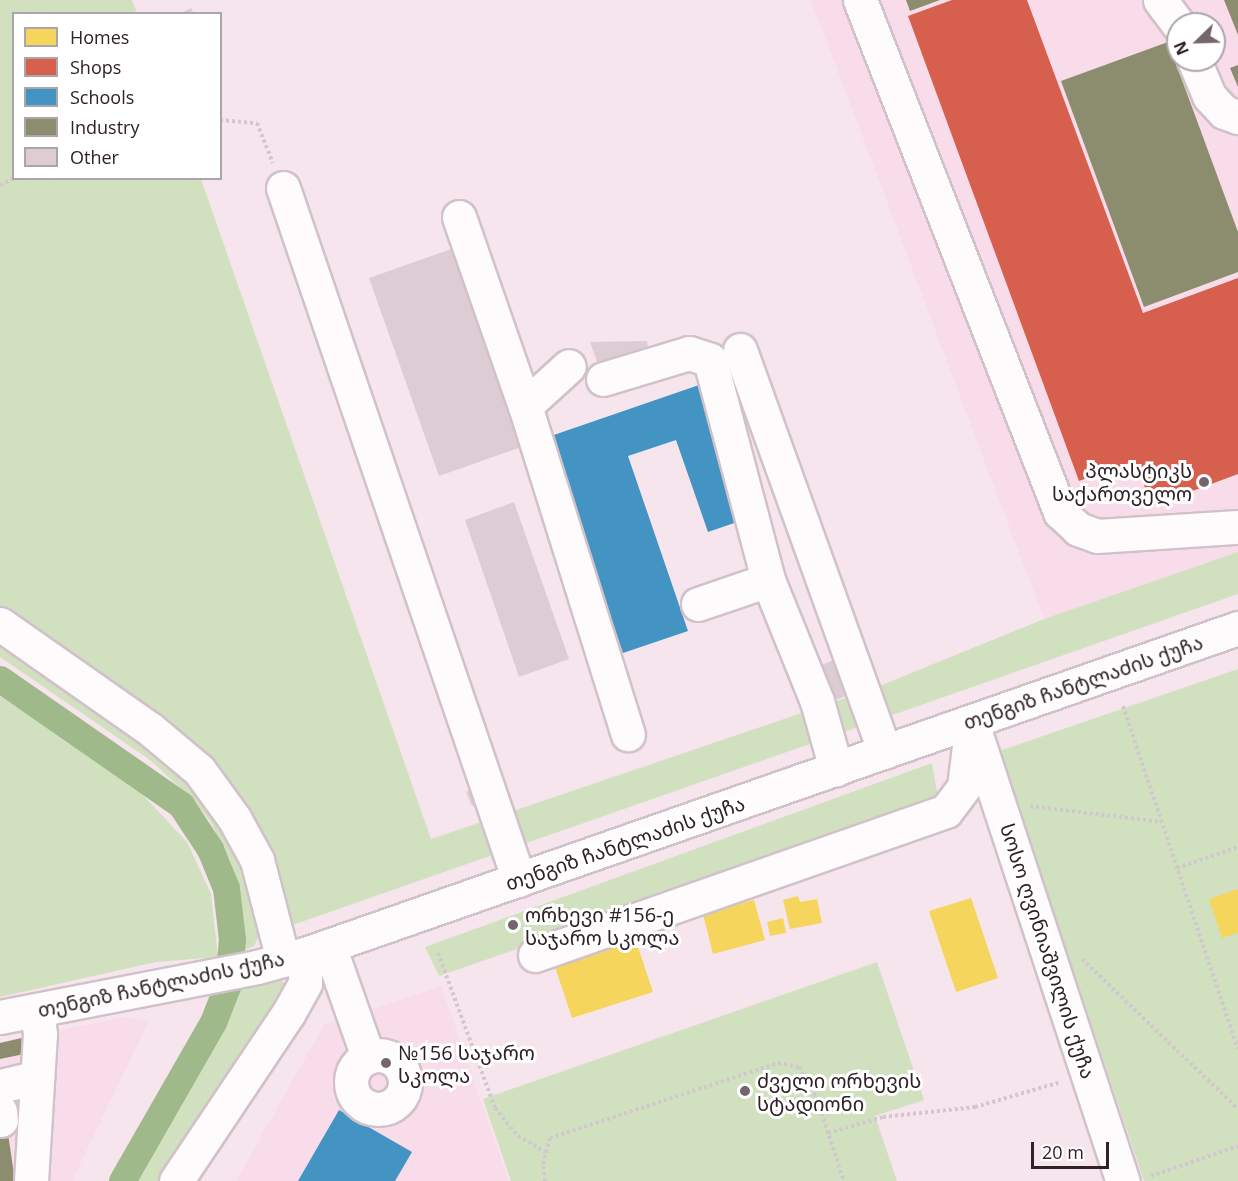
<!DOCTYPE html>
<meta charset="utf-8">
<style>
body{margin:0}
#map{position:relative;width:1238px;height:1181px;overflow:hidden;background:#f7e5ed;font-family:"Open Sans","Noto Sans Georgian",sans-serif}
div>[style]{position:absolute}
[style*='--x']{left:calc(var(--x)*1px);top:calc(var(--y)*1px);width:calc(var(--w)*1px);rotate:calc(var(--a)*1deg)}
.built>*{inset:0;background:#f9dce9}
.green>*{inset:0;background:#d1e1c0}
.homes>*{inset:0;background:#f6d55c}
.shops>*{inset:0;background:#d6604d}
.schools>*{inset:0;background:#4393c3}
.industry>*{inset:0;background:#8c8c6e}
.canal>*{height:27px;margin:-13.5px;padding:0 13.5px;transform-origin:13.5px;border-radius:13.5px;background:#a0b98a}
.building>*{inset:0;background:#deccd4}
.path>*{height:4px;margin-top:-2px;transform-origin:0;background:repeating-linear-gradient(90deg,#d0c8cd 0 3px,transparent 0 6px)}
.roads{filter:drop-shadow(2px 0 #d1c2c9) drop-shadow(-2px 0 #d1c2c9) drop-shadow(0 2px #d1c2c9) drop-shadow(0 -2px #d1c2c9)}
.minor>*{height:33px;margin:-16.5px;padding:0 16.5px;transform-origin:16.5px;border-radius:16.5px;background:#fefbfc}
.minor>.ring{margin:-16.5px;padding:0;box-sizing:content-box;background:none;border:33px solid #fefbfc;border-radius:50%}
.dots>*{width:16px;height:16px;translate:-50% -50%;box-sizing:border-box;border:3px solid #fff;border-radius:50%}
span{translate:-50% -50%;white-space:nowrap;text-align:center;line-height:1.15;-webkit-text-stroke:6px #fff;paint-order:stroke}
.poi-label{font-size:20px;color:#2f2127}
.right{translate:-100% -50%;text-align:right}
.left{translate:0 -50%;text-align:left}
.street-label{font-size:20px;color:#2f2127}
.legend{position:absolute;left:12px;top:12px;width:210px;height:168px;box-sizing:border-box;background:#fff;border:2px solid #aca6a9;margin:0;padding:8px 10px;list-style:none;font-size:18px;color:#2f2127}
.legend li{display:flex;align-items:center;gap:12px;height:30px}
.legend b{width:30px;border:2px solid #aca6a9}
.north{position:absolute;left:1166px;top:12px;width:60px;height:60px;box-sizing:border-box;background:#fff;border:2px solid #aca6a9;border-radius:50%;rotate:247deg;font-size:16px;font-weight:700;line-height:24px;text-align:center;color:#2f2127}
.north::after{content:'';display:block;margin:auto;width:21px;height:27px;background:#75666c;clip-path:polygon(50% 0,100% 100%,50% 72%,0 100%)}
.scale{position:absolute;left:1031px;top:1142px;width:78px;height:27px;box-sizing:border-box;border:3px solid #2f2127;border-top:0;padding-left:8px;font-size:18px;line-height:21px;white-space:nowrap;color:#2f2127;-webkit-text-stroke:4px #fff;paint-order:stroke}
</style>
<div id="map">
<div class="built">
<i style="clip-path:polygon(evenodd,811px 0,1238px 0,1238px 552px,1044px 619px,811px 0,1178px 24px,1214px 24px,1214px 60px,1178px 60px,1178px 24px)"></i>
<i style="clip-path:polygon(441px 986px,509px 1181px,236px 1181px,324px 1025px)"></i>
<i style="clip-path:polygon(126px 1017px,148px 1023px,72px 1181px,0 1181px,0 1042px)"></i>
</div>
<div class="green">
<i style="clip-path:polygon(0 0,132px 0,137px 13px,14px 14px,14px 178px,201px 179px,431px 839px,872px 689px,1044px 619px,1238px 552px,1238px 594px,284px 928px,252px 824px,0 611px)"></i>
<i style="clip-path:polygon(0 644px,71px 695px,94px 704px,182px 775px,232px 846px,251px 892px,261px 932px,254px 946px,242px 951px,237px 888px,230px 860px,210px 821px,191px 798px,150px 760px,0 657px)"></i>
<i style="clip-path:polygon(1238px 669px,1238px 1181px,1144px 1181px,999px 751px)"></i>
<i style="clip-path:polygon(0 696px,128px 779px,187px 842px,211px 894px,218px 957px,156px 962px,0 997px)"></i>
<i style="clip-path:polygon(932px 763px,939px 803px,439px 976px,425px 947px)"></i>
<i style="clip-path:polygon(877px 962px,924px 1100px,875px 1116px,897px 1181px,511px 1181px,483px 1099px)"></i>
<i style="clip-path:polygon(275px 974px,284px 983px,279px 998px,160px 1181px,135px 1181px,222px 1031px,241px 985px)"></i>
</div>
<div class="homes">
<i style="clip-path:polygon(1238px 889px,1238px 933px,1222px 938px,1209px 899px)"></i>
<i style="clip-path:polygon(798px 896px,800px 902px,817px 899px,822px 923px,790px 929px,783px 900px)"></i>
<i style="clip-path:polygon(971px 898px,998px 978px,956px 992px,929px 911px)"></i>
<i style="clip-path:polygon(754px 900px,765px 940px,713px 954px,703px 914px)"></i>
<i style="clip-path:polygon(783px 918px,786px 933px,770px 936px,767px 922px)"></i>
<i style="clip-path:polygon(636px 941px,653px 992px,572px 1018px,555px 967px)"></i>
</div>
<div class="shops">
<i style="clip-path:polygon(952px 0,1027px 0,1143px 313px,1238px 278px,1238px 474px,1152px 506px,1135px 461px,1079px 481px,908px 16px)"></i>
</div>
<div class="schools">
<i style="clip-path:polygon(699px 385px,746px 519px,708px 532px,676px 440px,628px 456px,688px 631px,623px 653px,548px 437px)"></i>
<i style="clip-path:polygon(339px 1110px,412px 1152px,395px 1181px,298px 1181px)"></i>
</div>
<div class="industry">
<i style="clip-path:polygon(906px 0,940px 0,910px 11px)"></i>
<i style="clip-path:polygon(1224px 0,1238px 0,1238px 35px)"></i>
<i style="clip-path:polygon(1168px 42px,1238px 232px,1238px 272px,1144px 307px,1061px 81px)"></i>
<i style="clip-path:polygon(1238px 65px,1238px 87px,1230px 68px)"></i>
<i style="clip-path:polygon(26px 1037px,29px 1053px,0 1059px,0 1043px)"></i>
<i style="clip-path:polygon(7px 1127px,15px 1181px,0 1181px,0 1128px)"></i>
</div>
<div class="canal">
<i style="--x:0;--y:679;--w:221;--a:34.8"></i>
<i style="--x:181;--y:805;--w:53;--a:56.6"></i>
<i style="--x:210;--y:849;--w:42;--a:67.7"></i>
<i style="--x:226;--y:888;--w:51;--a:83.3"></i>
<i style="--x:232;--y:939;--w:45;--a:95.1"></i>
<i style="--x:228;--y:984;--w:41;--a:111.5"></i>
<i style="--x:213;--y:1022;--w:183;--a:119.8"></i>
</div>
<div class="building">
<i style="clip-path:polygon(191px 8px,194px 14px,179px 14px)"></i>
<i style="clip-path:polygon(457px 247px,527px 445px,439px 476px,369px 278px)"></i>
<i style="clip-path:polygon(647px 341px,650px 362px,599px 367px,590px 342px)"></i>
<i style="clip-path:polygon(514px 502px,569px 659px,519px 677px,465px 520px)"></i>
<i style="clip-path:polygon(834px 660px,848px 695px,826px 704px,813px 668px)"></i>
<i style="clip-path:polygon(477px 788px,482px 802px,472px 806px,466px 792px)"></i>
</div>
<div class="path">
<i style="--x:220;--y:120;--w:37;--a:5"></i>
<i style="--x:257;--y:123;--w:43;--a:68.2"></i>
<i style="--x:0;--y:185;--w:17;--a:-25"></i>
<i style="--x:1123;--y:706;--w:362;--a:71.5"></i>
<i style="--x:1030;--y:806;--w:133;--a:6.9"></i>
<i style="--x:1177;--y:868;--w:65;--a:-19"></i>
<i style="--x:438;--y:953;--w:165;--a:69.8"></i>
<i style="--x:495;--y:1108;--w:36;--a:51"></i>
<i style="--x:518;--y:1136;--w:32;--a:30"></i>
<i style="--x:1082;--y:959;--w:216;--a:43.9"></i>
<i style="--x:828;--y:1133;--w:57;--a:-16.2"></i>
<i style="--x:883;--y:1117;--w:93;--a:-6.2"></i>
<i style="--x:975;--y:1107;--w:90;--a:-16.2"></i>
<i style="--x:1151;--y:1176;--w:92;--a:-19"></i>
<i style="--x:545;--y:1181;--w:17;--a:-97"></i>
<i style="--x:543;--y:1164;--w:27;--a:-75"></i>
<i style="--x:550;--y:1138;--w:240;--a:-18.2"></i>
<i style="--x:778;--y:1063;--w:21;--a:11"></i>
<i style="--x:799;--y:1067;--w:34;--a:60"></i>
<i style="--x:816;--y:1096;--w:89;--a:71.8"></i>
</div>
<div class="roads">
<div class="minor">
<i style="--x:860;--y:0;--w:550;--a:68.66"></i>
<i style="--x:1060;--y:512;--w:25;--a:43"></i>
<i style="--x:1078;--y:529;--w:20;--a:20"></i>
<i style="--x:1097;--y:536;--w:141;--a:-3.7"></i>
<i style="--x:1160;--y:0;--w:30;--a:53"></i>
<i style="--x:1194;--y:60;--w:39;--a:67"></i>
<i style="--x:1209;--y:96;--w:22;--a:47"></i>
<i style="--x:1224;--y:112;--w:15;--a:20"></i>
<i style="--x:283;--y:188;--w:731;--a:71.17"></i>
<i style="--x:459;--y:217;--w:200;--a:70.8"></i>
<i style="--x:525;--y:406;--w:344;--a:72.6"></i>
<i style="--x:740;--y:350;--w:427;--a:70.2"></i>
<i style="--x:603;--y:379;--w:90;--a:-16.8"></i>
<i style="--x:689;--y:353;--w:22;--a:18"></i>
<i style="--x:710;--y:360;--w:228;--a:75.2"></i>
<i style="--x:768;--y:580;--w:131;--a:68"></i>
<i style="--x:817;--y:701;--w:71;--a:74.4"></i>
<i style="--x:525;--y:406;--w:59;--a:-42.3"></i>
<i style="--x:698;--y:604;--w:74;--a:-18.9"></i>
<i style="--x:0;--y:624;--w:183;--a:35"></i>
<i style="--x:150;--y:729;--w:64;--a:39.9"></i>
<i style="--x:199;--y:770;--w:59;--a:53.9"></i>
<i style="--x:234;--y:818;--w:48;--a:61.3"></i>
<i style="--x:257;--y:860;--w:103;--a:75.4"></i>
<i style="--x:976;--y:735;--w:470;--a:71.8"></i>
<i style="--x:329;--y:946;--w:118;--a:70.6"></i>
<i style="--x:535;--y:955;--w:435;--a:-19.3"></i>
<i style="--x:946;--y:811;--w:30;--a:-53"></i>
<i style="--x:964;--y:787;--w:65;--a:-83"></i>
<i style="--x:0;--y:1017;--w:262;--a:-11"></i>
<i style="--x:257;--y:967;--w:50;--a:-15.2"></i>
<i style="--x:305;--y:954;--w:988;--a:-19.26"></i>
<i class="ring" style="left:351px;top:1055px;width:21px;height:21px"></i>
<i style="--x:0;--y:1086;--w:36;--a:-13"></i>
<i style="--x:0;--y:1111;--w:9;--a:84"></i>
<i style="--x:31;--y:1181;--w:147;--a:-86.5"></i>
<i style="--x:40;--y:1034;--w:24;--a:-97"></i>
<i style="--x:176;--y:1181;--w:201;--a:-56.2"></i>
<i style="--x:288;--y:1014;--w:35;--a:-61"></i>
<i style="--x:305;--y:983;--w:29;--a:-90"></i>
</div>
</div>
<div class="dots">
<i style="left:1204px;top:482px;background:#75666c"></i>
<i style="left:513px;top:925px;background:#75666c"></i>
<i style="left:386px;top:1063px;background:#75666c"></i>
<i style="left:745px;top:1091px;background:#75666c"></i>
</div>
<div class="poi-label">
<span class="right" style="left:1192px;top:482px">პლასტიკს<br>საქართველო</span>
<span class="left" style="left:525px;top:926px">ორხევი #156-ე<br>საჯარო სკოლა</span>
<span class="left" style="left:398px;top:1064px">№156 საჯარო<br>სკოლა</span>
<span class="left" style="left:757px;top:1092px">ძველი ორხევის<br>სტადიონი</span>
</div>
<div class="street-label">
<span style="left:1083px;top:682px;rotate:-19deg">თენგიზ ჩანტლაძის ქუჩა</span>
<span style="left:625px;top:843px;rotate:-19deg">თენგიზ ჩანტლაძის ქუჩა</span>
<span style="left:1048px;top:951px;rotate:72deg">სოსო ღვინიაშვილის ქუჩა</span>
<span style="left:161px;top:984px;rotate:-12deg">თენგიზ ჩანტლაძის ქუჩა</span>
</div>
<ul class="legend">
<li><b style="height:16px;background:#f6d55c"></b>Homes</li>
<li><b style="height:16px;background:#d6604d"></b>Shops</li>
<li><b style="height:16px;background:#4393c3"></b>Schools</li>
<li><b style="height:16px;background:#8c8c6e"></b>Industry</li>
<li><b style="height:16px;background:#deccd4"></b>Other</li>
</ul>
<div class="north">N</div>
<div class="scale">20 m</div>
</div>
